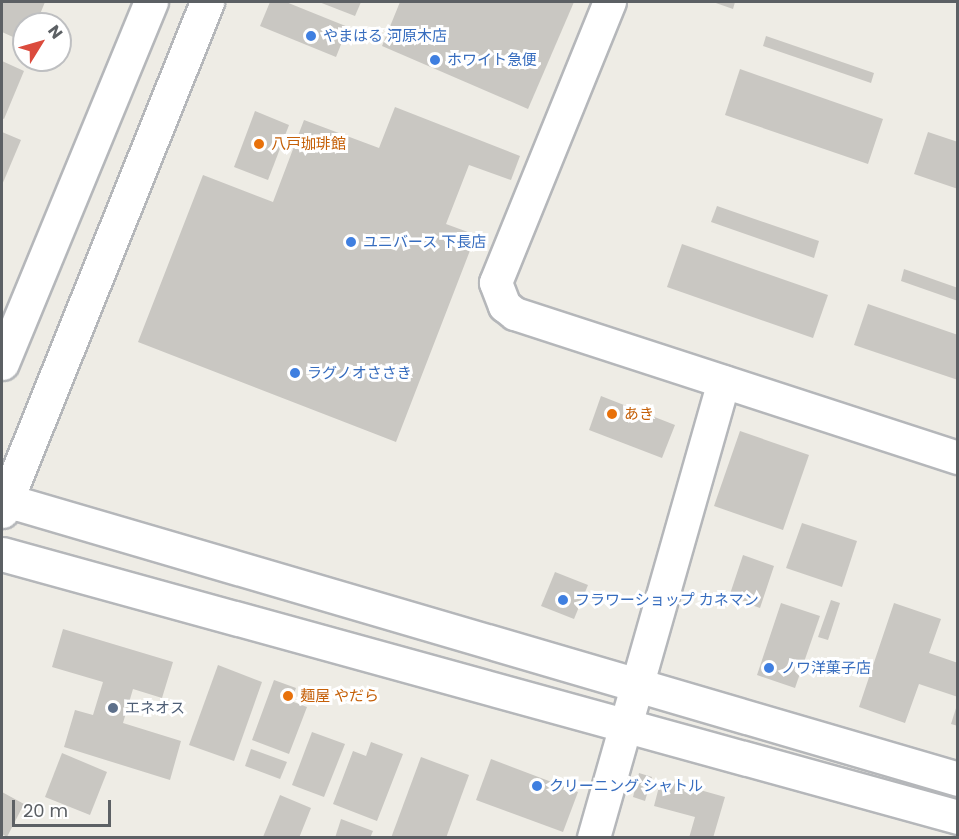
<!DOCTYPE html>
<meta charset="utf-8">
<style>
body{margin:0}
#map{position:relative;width:959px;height:839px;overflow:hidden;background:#eeece5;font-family:Poppins,"Noto Sans JP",sans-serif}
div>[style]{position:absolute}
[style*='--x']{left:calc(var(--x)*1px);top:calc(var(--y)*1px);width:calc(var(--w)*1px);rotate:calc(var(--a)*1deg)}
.building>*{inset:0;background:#c9c7c2}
.roads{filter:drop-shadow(2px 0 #b5b7ba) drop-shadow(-2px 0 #b5b7ba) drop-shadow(0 2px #b5b7ba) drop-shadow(0 -2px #b5b7ba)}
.street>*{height:32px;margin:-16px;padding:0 16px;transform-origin:16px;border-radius:16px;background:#fff}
.secondary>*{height:33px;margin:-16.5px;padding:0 16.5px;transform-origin:16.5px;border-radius:16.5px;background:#fff}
.dots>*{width:16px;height:16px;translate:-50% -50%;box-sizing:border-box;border:3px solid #fff;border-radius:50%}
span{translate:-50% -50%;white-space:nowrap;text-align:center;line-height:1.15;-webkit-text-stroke:6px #fff;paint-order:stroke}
.shop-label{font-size:15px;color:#366cbe}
.left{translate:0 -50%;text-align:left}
.food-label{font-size:15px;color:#c56008}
.service-label{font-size:15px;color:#4e5e75}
.frame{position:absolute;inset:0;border:3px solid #5c6064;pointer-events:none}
.north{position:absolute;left:12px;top:12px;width:60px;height:60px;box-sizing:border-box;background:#fff;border:2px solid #bebfc1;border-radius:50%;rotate:53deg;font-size:16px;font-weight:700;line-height:24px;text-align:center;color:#5c6064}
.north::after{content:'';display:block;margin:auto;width:21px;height:27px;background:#db4b3d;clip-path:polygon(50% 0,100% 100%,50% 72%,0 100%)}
.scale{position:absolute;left:12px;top:800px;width:99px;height:27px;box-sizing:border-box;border:3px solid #5c6064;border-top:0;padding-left:8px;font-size:18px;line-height:21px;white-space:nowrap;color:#5c6064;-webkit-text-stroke:4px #fff;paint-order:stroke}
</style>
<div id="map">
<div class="building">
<i style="clip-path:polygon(2px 2px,45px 2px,36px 24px,24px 24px,24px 42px,2px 32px)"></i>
<i style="clip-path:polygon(270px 2px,286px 2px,348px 27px,336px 57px,260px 26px)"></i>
<i style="clip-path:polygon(319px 2px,361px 2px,355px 16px)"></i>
<i style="clip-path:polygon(400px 2px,574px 2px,528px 109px,382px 46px)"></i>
<i style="clip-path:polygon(713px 2px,735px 2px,733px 9px)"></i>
<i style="clip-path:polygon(766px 36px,874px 73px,871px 83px,763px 46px)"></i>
<i style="clip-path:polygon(2px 61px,24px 71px,4px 119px,2px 118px)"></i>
<i style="clip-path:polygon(740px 69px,883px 119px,868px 164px,725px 115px)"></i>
<i style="clip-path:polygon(395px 107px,520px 156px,511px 180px,469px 165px,446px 224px,476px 235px,396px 442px,138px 342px,203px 175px,273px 202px,304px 120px,379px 148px)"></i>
<i style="clip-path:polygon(255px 111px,289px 125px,268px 180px,234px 167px)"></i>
<i style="clip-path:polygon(2px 132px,21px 140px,2px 185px)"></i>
<i style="clip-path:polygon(928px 132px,958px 142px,958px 189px,914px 174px)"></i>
<i style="clip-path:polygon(717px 206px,819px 241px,814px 258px,711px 222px)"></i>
<i style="clip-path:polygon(682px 244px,828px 295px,813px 338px,667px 287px)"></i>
<i style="clip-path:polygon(904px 269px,958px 288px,958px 301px,901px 281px)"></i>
<i style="clip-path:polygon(868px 304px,958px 335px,958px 380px,854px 345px)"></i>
<i style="clip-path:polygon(601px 396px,675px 425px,662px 458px,589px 430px)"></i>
<i style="clip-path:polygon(740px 431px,809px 455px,783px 530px,714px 506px)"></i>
<i style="clip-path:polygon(802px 523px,857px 541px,842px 587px,786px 568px)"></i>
<i style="clip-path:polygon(743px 555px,774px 566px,760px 608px,729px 597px)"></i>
<i style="clip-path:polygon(555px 572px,588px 585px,574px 619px,541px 606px)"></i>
<i style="clip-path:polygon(831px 600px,840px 603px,828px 640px,818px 637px)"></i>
<i style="clip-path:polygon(781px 603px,820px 616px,795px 688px,757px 675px)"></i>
<i style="clip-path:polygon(894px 603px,941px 619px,929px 653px,958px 663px,958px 697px,919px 684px,905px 723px,859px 707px)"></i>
<i style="clip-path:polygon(63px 629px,173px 662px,162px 698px,133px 689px,123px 723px,181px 741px,170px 780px,64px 747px,75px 710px,93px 715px,103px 682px,52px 667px)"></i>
<i style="clip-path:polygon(218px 665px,262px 682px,234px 761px,189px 745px)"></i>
<i style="clip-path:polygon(274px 680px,296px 688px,291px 701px,307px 707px,289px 754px,252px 740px)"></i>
<i style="clip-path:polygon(957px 705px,958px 705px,958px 726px,951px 724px)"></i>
<i style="clip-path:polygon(312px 732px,345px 744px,324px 797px,292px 785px)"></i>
<i style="clip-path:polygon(371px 742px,403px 754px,377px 821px,333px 804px,353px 751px,366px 756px)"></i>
<i style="clip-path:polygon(251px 749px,287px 762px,280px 779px,245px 766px)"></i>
<i style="clip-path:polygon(62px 753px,107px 772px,90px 815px,45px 797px)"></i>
<i style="clip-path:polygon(421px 757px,469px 775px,446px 838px,391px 838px)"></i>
<i style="clip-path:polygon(491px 759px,578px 792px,563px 832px,476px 800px)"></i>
<i style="clip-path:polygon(639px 773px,652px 777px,645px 801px,633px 797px)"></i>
<i style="clip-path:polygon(661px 779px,725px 797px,713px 838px,689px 838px,695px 817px,654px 806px)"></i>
<i style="clip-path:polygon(2px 792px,24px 804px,7px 837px,2px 834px)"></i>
<i style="clip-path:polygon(280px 795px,311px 808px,299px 838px,263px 837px)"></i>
<i style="clip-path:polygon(341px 819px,373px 831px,370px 838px,335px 838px)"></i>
</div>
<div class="roads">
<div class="street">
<i style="--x:610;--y:2;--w:303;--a:112.1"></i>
<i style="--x:496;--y:283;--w:25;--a:69"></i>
<i style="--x:505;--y:306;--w:13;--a:39"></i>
<i style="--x:515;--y:314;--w:466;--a:18"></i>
<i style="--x:594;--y:838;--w:474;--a:-74.1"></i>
</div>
<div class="secondary">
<i style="--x:2;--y:363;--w:391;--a:-67.6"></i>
<i style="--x:2;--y:499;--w:996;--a:16.32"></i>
<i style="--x:2;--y:511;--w:549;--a:-68.06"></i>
<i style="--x:2;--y:554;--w:992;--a:15.38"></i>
</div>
</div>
<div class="dots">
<i style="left:311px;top:36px;background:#3f7fe0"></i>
<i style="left:435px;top:60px;background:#3f7fe0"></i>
<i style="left:259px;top:144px;background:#e8710a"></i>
<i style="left:351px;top:242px;background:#3f7fe0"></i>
<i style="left:295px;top:373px;background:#3f7fe0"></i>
<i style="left:612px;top:414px;background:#e8710a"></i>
<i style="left:563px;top:600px;background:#3f7fe0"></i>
<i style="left:769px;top:668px;background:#3f7fe0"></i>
<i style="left:288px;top:696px;background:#e8710a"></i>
<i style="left:113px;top:708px;background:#5c6f8a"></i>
<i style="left:537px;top:786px;background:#3f7fe0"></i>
</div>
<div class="shop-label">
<span class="left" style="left:323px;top:36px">やまはる 河原木店</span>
<span class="left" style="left:447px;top:60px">ホワイト急便</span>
<span class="left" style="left:363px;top:242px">ユニバース 下長店</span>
<span class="left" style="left:307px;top:373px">ラグノオささき</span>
<span class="left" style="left:575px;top:600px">フラワーショップ カネマン</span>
<span class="left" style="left:781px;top:668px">ノワ洋菓子店</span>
<span class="left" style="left:549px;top:786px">クリーニング シャトル</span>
</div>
<div class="food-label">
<span class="left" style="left:271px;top:144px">八戸珈琲館</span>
<span class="left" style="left:624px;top:414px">あき</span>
<span class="left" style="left:300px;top:696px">麺屋 やだら</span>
</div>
<div class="service-label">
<span class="left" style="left:125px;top:708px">エネオス</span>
</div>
<div class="frame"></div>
<div class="north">N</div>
<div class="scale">20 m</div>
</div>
